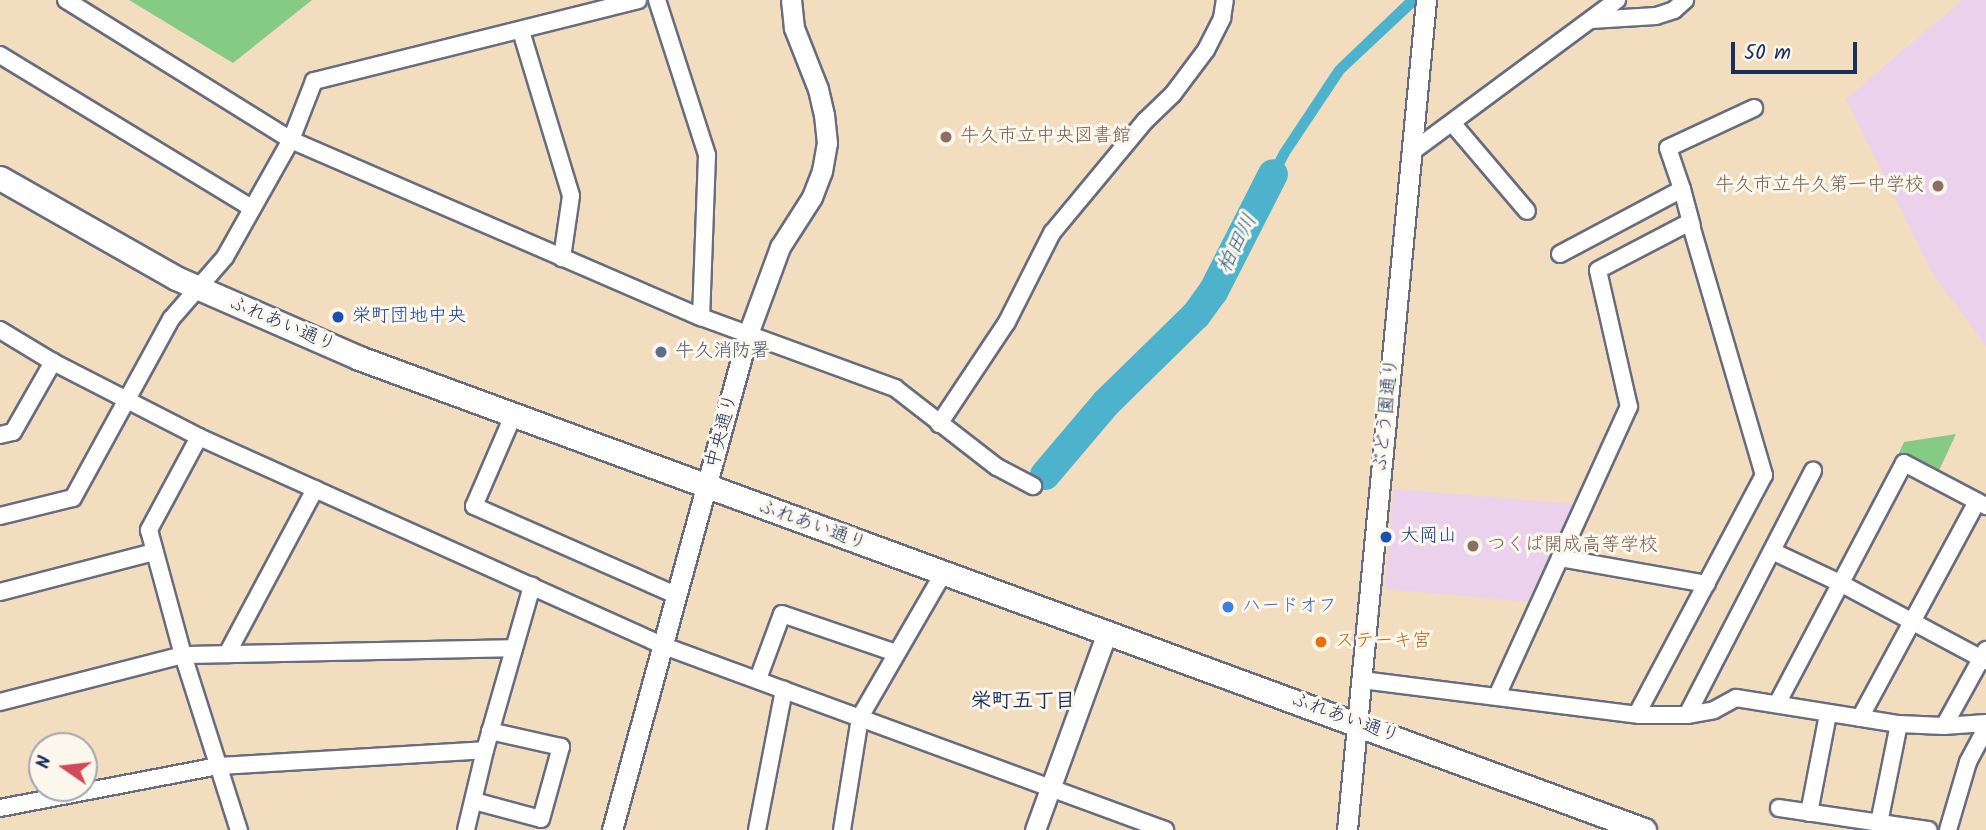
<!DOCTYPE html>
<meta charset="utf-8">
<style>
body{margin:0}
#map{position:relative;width:1986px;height:830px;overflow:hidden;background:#f3ddbf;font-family:Kalam,"Klee One",sans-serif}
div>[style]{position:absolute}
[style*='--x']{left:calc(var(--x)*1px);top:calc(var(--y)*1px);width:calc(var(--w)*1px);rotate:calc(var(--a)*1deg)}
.built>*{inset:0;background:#ebd1eb}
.green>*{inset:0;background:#86cb85}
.water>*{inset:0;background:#4db3cc}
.river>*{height:30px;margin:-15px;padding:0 15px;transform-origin:15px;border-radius:15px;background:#4db3cc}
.roads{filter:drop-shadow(2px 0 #676c80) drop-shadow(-2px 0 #676c80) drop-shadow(0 2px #676c80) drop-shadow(0 -2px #676c80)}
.minor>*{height:16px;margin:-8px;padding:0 8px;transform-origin:8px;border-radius:8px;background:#fff}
.tertiary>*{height:19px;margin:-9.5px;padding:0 9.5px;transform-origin:9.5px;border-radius:9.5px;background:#fff}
.secondary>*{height:23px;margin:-11.5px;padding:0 11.5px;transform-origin:11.5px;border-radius:11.5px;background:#fff}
.dots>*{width:19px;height:19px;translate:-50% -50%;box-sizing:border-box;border:4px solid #fbf7ec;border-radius:50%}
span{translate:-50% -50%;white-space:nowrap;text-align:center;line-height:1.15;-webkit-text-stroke:6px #fbf7ec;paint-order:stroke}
.education-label{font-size:19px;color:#785e54}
.left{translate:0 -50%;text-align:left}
.right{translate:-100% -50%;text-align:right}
.transit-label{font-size:19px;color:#164399}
.street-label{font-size:19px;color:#1b2f5e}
.service-label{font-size:19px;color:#4e5e75}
.shop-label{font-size:19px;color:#366cbe}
.food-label{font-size:19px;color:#c56008}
.water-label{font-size:21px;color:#2c5d84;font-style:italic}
.neighbourhood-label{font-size:21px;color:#1b2f5e;font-weight:700}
.north{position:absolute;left:28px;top:732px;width:70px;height:70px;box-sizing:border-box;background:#fbf7ec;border:2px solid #a1a7b3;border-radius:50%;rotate:284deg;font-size:19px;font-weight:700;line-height:28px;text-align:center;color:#1b2f5e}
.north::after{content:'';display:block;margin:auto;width:24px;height:32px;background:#d1495b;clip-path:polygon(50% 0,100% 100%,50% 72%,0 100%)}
.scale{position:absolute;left:1731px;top:42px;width:126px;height:32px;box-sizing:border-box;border:4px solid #1b2f5e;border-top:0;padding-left:9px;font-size:21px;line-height:24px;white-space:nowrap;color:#1b2f5e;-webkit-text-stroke:5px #fbf7ec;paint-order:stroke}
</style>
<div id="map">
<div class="built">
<i style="clip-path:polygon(1962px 0,1986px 0,1986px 346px,1933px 274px,1846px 99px)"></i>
<i style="clip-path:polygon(1394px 489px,1575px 504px,1531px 602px,1385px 589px)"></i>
</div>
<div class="green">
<i style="clip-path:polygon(129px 0,312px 0,233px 63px)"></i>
<i style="clip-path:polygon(1956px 434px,1936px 477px,1897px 457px,1904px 442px)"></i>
</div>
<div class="water">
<i style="clip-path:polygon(1405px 0,1422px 0,1344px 73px,1290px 154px,1259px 211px,1250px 206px,1280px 150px,1335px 67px)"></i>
</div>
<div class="river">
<i style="--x:1045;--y:475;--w:94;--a:-49.7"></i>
<i style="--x:1106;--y:403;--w:126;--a:-44.4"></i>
<i style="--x:1196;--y:315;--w:29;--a:-54"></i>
<i style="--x:1213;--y:292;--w:132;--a:-63"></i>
</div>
<div class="roads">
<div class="minor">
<i style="--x:66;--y:0;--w:265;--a:31.9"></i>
<i style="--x:291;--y:140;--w:447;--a:23.4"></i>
<i style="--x:701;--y:317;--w:207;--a:20.1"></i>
<i style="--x:895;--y:388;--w:129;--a:37.8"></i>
<i style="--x:997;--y:467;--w:41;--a:27.8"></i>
<i style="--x:657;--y:0;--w:163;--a:72.1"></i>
<i style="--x:707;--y:155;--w:162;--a:92.1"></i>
<i style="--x:1591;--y:20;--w:65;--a:-3.5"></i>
<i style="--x:1656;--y:16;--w:19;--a:-18"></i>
<i style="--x:1674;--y:10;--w:15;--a:-42"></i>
<i style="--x:521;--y:31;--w:172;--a:73.1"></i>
<i style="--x:571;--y:196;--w:63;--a:98.3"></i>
<i style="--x:0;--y:55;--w:295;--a:31.3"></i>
<i style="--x:1453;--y:124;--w:114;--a:49.6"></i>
<i style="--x:1413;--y:151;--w:254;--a:-36.5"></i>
<i style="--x:1682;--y:189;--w:43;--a:-108.9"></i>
<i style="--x:1668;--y:148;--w:95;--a:-24.9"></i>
<i style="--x:1560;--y:254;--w:138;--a:-28"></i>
<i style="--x:1682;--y:189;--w:38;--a:75"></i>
<i style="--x:0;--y:330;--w:62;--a:31.1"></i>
<i style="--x:53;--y:362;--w:164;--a:27.2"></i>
<i style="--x:199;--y:437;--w:510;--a:24.2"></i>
<i style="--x:664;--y:646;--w:534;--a:20.17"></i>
<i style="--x:513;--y:416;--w:98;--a:113.4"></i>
<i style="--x:474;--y:506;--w:223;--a:23.8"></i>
<i style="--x:939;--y:424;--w:123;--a:-56.3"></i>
<i style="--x:1007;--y:322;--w:100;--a:-63.2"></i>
<i style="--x:1052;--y:233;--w:146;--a:-50.3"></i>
<i style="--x:1145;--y:121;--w:39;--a:-44"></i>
<i style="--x:1173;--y:94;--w:55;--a:-53.1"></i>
<i style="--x:1206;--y:50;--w:36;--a:-63"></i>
<i style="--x:1222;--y:18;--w:18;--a:-81"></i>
<i style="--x:0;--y:435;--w:13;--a:-13"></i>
<i style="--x:13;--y:432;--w:81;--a:-60.3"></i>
<i style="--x:199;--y:437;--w:106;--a:118.3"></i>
<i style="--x:149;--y:530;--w:130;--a:74.8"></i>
<i style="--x:183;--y:655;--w:184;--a:72.3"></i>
<i style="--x:0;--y:516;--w:75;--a:-13.9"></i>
<i style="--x:73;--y:498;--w:204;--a:-61.3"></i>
<i style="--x:171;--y:319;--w:82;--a:-48.9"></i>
<i style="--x:225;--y:257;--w:134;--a:-60.6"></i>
<i style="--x:291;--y:140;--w:63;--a:-68.7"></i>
<i style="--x:314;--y:81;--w:334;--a:-14"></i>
<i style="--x:1772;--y:551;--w:75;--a:25.2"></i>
<i style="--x:1840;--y:583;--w:166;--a:28.1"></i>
<i style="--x:1560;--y:558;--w:149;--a:10"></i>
<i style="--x:0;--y:592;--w:159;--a:-14.6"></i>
<i style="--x:227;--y:654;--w:187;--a:-61.9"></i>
<i style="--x:758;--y:679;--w:69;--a:-69.7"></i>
<i style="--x:782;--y:614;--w:120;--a:18.9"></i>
<i style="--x:1362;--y:680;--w:280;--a:7.2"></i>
<i style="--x:1640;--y:715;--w:47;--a:0"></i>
<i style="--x:1687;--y:715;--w:27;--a:-10"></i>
<i style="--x:1714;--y:710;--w:25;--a:-29"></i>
<i style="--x:1736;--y:698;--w:165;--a:9.1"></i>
<i style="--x:1899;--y:724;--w:45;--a:2.5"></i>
<i style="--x:1944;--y:726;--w:42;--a:-4.1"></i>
<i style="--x:1497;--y:696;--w:318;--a:-65.5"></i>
<i style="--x:1629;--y:407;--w:140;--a:-102.8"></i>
<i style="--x:1598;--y:270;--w:104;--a:-27.6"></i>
<i style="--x:1690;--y:222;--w:264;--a:73.7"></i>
<i style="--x:1764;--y:475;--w:271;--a:118"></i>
<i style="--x:0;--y:702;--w:189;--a:-14.4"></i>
<i style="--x:183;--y:655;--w:331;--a:-1.2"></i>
<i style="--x:1778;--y:702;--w:270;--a:-62.2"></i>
<i style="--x:1904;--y:463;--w:93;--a:27.7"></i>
<i style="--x:1687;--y:715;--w:275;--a:-62.7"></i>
<i style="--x:1860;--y:718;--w:246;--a:-61.6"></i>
<i style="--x:1944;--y:726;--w:87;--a:-61.1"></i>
<i style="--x:474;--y:801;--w:69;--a:15"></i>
<i style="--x:541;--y:819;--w:75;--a:-74.5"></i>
<i style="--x:561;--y:747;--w:73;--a:-167.3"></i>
<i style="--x:0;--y:808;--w:223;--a:-10.9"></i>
<i style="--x:219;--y:766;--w:266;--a:-3.4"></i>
<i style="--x:1779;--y:808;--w:151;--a:8.4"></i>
<i style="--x:1809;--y:813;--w:101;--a:-79.1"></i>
<i style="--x:1879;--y:823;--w:101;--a:-78.6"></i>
<i style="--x:466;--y:830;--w:82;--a:-76.6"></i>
<i style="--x:485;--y:750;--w:171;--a:-74"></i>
<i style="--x:757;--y:830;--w:143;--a:-79.1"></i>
<i style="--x:842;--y:830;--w:114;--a:-80.9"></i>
<i style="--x:860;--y:717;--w:165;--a:-59.9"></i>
<i style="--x:1948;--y:830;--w:71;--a:-73.6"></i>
<i style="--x:1968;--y:762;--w:38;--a:-62"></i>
</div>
<div class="tertiary">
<i style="--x:612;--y:830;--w:514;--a:-74.67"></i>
<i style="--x:748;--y:334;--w:93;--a:-69.8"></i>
<i style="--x:780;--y:247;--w:59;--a:-57.4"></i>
<i style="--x:812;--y:197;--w:28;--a:-69"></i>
<i style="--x:822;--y:171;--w:28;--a:-80"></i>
<i style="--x:827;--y:143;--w:28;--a:-96"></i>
<i style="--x:824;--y:115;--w:27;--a:-103"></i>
<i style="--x:818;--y:89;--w:66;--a:-111.5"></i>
<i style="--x:794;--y:28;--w:28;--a:-96"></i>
<i style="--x:1035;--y:830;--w:211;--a:-70"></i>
<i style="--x:1347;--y:830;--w:834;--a:-84.56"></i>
</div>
<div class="secondary">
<i style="--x:0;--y:178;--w:202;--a:29.6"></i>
<i style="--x:176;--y:278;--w:200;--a:23.6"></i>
<i style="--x:359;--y:358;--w:1369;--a:20.17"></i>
</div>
</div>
<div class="dots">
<i style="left:946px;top:137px;background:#8d6e63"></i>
<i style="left:1938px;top:186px;background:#8d6e63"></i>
<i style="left:338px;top:317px;background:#1a4fb4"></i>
<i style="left:661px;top:352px;background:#5c6f8a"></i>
<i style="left:1386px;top:537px;background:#1a4fb4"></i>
<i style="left:1473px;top:546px;background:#8d6e63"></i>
<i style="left:1228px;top:607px;background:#3f7fe0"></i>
<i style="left:1321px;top:642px;background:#e8710a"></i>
</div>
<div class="education-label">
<span class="left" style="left:960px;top:137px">牛久市立中央図書館</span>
<span class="right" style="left:1924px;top:186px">牛久市立牛久第一中学校</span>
<span class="left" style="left:1487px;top:546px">つくば開成高等学校</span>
</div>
<div class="transit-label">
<span class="left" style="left:352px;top:317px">栄町団地中央</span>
<span class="left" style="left:1400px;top:537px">大岡山</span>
</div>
<div class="street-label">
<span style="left:282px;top:325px;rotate:23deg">ふれあい通り</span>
<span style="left:1387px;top:415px;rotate:-84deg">ぶどう園通り</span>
<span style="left:723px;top:431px;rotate:-75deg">中央通り</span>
<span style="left:812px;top:526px;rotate:20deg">ふれあい通り</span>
<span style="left:1345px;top:719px;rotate:20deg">ふれあい通り</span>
</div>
<div class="service-label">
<span class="left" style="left:675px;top:352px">牛久消防署</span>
</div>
<div class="shop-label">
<span class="left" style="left:1242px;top:607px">ハードオフ</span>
</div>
<div class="food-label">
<span class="left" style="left:1335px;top:642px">ステーキ宮</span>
</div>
<div class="water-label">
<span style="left:1238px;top:244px;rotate:-63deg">柏田川</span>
</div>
<div class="neighbourhood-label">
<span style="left:1023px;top:702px">栄町五丁目</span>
</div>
<div class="north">N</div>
<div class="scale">50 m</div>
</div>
